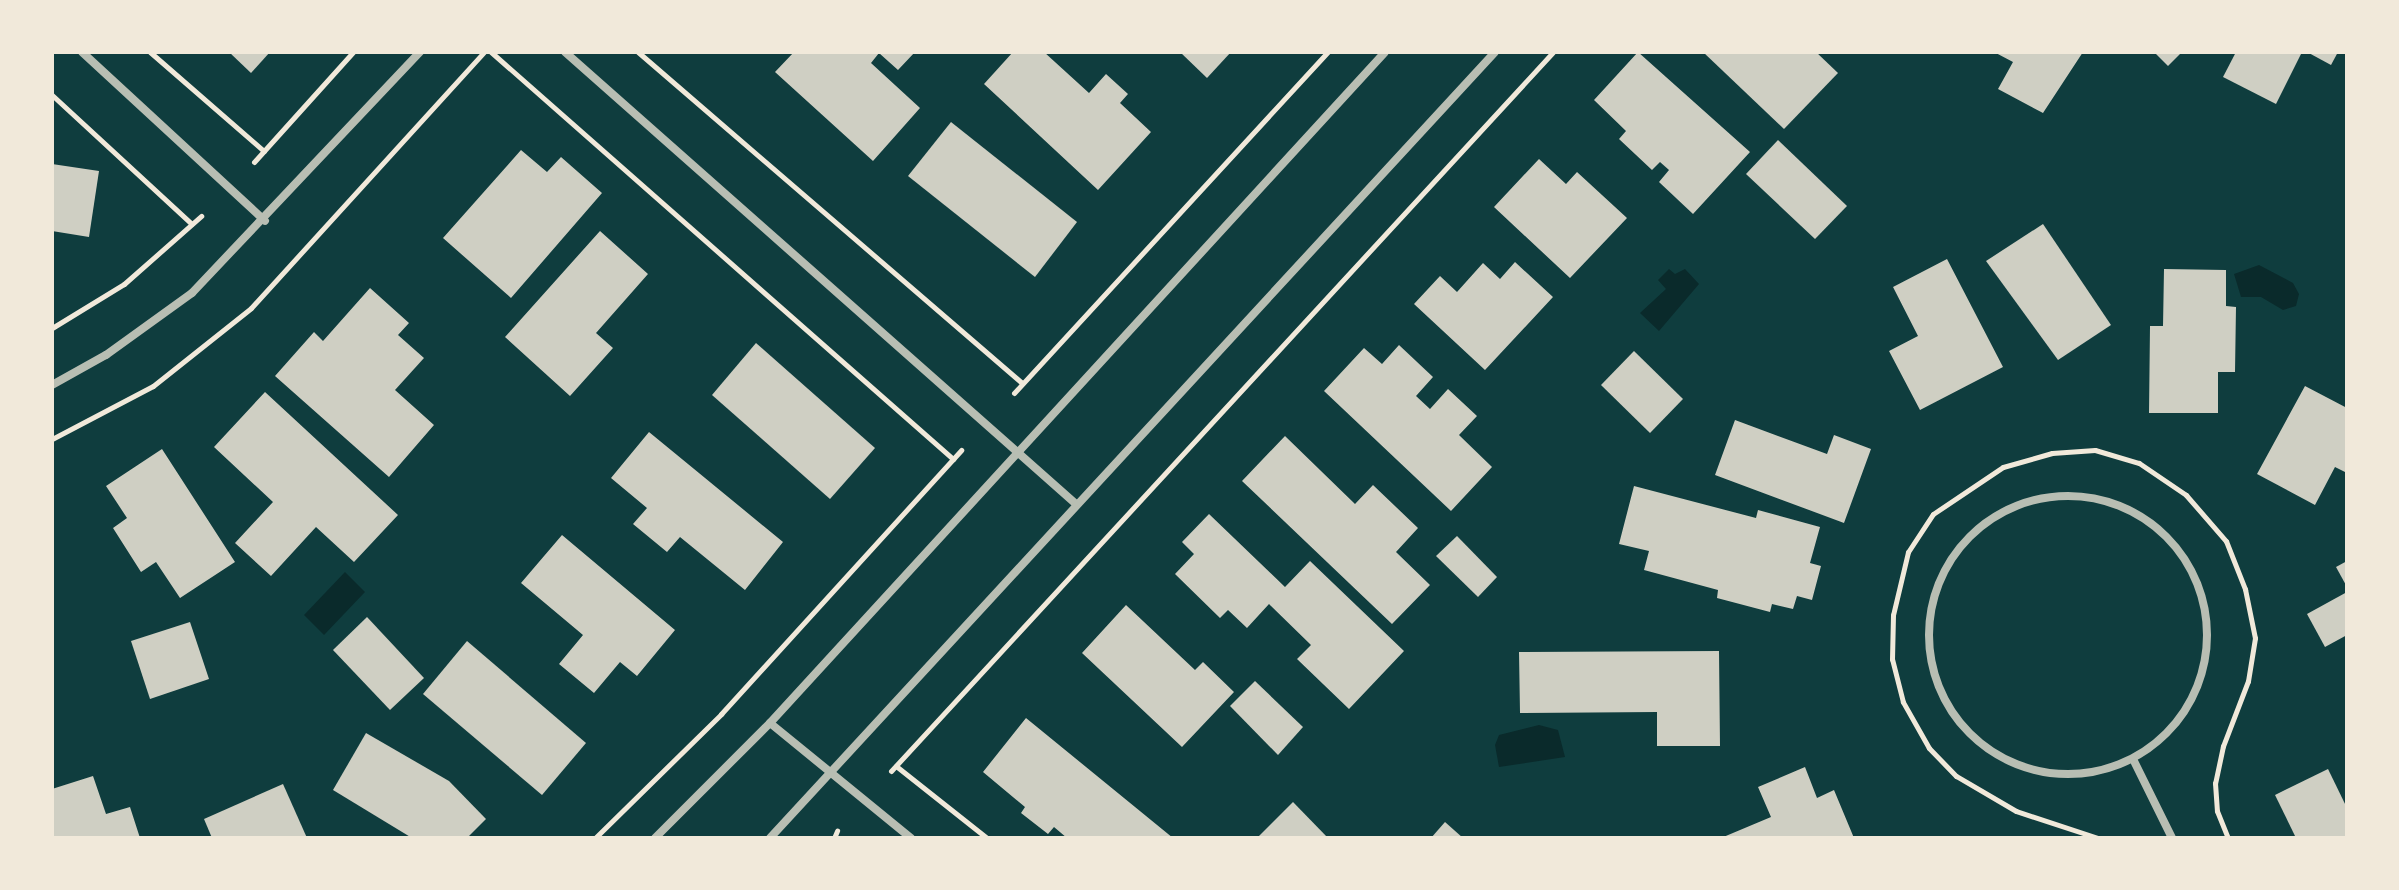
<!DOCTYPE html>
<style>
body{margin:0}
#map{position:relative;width:2399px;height:890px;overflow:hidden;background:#0f3d3e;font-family:Ubuntu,sans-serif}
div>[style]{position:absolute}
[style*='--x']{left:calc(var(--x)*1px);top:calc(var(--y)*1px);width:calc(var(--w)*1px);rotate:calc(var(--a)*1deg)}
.water>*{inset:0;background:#0a2a2b}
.building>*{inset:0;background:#cfcfc3}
.path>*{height:5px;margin:-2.5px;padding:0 2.5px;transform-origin:2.5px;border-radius:2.5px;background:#f1e9da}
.minor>*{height:8px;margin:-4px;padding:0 4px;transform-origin:4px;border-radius:4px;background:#b8beb3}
.minor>.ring{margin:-4px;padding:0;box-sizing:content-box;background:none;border:8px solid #b8beb3;border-radius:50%}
span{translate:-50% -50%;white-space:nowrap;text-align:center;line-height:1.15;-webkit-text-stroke:8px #f1e9da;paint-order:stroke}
.frame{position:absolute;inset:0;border:54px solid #f1e9da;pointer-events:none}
</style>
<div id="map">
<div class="water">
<i style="clip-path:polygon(2259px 265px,2293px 283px,2299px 294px,2296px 306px,2283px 310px,2261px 297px,2241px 297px,2234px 274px)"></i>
<i style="clip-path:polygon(1669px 269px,1675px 274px,1685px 269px,1699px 284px,1659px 331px,1640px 313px,1666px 289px,1658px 280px)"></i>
<i style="clip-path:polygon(345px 572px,365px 592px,324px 635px,304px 615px)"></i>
<i style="clip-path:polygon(1539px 725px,1558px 730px,1565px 757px,1499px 767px,1495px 745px,1499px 735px)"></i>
</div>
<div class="building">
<i style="clip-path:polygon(229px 52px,270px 52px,251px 73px)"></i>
<i style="clip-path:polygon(794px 52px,915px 52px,898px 70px,879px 53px,871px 63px,920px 108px,873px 161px,775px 72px)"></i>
<i style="clip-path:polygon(1013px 52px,1044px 52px,1089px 93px,1106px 74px,1128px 94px,1120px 103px,1151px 132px,1098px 190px,984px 84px)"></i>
<i style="clip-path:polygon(1180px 52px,1231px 52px,1207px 78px)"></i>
<i style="clip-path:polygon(1638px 52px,1750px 152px,1693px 214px,1659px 182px,1669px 170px,1660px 162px,1652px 170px,1619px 139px,1626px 131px,1594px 100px)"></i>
<i style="clip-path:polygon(1703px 52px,1816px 52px,1838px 73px,1784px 129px)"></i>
<i style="clip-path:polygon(1994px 52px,2083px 52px,2043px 113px,1998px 89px,2013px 62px)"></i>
<i style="clip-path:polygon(2154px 52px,2182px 52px,2168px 66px)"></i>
<i style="clip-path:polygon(2236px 52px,2302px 52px,2276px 104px,2223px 77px)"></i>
<i style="clip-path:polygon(2307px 52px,2338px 52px,2331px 65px)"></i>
<i style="clip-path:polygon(951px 122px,1077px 222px,1035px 277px,908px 176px)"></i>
<i style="clip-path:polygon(1778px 140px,1847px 206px,1815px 239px,1746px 174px)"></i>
<i style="clip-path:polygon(521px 150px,547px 172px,561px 157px,602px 193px,511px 298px,443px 238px)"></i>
<i style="clip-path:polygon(1539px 159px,1566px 184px,1577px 172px,1627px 218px,1570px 278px,1494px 207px)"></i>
<i style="clip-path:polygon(52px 164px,99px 171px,89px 237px,52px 231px)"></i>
<i style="clip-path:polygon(2043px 224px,2111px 325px,2058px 360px,1986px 261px)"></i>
<i style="clip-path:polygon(600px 231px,648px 274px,596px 333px,613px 348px,570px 396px,505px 337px)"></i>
<i style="clip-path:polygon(1947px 259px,2003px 367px,1920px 410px,1889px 351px,1918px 336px,1893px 287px)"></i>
<i style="clip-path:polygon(1515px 262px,1553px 297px,1485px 370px,1414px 304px,1440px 276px,1457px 292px,1483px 263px,1500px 279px)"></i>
<i style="clip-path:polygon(2164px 269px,2226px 270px,2226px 306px,2236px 307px,2235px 372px,2218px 372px,2218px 413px,2149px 413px,2150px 326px,2163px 326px)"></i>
<i style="clip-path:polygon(370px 288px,409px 323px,398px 335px,424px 358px,395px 390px,434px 425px,389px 477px,275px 376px,314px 332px,323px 341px)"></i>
<i style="clip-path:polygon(756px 343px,875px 448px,830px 499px,712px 395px)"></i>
<i style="clip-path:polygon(1399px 345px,1433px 377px,1416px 396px,1430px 409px,1448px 389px,1477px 416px,1459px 435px,1492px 467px,1451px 511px,1324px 391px,1364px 348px,1382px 364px)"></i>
<i style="clip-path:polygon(1634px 351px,1683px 399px,1650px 433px,1601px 385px)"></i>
<i style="clip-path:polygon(2305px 386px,2347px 408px,2347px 473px,2335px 467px,2315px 505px,2257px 474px)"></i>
<i style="clip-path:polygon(265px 392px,398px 515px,354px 562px,316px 527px,271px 576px,235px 543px,273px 502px,214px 447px)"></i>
<i style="clip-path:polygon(1735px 420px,1827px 454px,1834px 435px,1871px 449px,1844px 523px,1715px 475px)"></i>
<i style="clip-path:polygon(649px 432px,783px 542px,745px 590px,680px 537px,667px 552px,633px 524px,647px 508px,611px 478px)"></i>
<i style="clip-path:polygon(1285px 436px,1355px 504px,1373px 485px,1418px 528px,1396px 552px,1430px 585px,1392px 624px,1242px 481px)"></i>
<i style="clip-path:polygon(162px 449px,235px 562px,180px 598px,156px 562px,141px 572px,113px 528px,127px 518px,106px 486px)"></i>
<i style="clip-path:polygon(1634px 486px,1756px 518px,1758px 510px,1820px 527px,1810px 563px,1821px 566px,1812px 600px,1797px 596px,1793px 609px,1772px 604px,1770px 612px,1717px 598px,1718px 590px,1644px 570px,1649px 551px,1619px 544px)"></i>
<i style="clip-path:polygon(1209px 514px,1285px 587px,1310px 561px,1404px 651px,1349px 709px,1297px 659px,1311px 645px,1269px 604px,1247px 628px,1228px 610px,1220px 618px,1175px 574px,1194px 554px,1182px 542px)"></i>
<i style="clip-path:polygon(562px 535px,675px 630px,637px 676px,620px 662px,594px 693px,559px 664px,583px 635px,521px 583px)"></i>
<i style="clip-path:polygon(1457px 536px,1497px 577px,1478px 597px,1436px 556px)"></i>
<i style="clip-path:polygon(2347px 561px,2347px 587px,2336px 567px)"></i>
<i style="clip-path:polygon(2347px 592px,2347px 635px,2325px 647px,2307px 614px)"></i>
<i style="clip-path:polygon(1126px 605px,1195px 670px,1203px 662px,1234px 692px,1182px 747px,1082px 653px)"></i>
<i style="clip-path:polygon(367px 617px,424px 678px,390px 710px,333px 650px)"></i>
<i style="clip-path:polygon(190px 622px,209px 679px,150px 699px,131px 641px)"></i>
<i style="clip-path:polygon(467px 641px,586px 743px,542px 795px,423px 694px)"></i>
<i style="clip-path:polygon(1719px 651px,1720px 746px,1657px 746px,1657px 712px,1520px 713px,1519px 652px)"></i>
<i style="clip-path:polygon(1255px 681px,1303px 727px,1278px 755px,1230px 706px)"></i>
<i style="clip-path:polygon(1026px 718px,1173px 838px,1067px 838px,1054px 827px,1048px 834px,1021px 813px,1025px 807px,983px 772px)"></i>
<i style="clip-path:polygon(366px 733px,449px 781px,486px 819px,467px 838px,412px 838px,333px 790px)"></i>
<i style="clip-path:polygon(1805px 767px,1817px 798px,1834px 790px,1854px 838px,1721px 838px,1771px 817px,1758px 787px)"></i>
<i style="clip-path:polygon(2328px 769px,2347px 808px,2347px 838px,2296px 838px,2275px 795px)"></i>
<i style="clip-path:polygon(93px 776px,106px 814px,130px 807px,140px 838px,52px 838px,52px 789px)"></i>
<i style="clip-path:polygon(283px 784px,307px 838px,212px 838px,204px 819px)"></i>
<i style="clip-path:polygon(1293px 802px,1328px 838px,1257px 838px)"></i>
<i style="clip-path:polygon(1445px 822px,1463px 838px,1431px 838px)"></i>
</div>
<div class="path">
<i style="--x:150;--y:52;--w:151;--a:41"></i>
<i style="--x:491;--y:52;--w:616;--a:41.38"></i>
<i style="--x:638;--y:52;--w:507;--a:40.76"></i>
<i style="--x:52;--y:95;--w:190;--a:42.7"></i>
<i style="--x:254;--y:162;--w:148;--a:-48"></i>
<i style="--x:52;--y:328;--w:84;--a:-31.4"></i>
<i style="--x:124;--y:284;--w:103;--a:-41.4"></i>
<i style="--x:1014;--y:393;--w:464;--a:-47.4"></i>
<i style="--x:52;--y:439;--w:114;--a:-27.7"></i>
<i style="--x:153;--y:386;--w:125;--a:-38.5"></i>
<i style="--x:251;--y:308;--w:346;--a:-47.7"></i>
<i style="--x:896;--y:766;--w:116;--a:38.4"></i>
<i style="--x:891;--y:771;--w:977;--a:-47.36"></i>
<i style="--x:595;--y:838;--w:177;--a:-44.5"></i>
<i style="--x:721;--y:714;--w:357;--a:-47.7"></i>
<i style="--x:834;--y:838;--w:8;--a:-67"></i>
<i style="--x:2098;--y:838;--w:86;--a:-161.8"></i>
<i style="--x:2016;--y:811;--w:69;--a:-149.7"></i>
<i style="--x:1956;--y:776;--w:39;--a:-134"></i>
<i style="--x:1929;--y:748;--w:53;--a:-119.5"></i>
<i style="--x:1903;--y:702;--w:44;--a:-104.3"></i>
<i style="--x:1892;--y:659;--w:44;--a:-88.7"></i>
<i style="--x:1893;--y:615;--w:65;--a:-76.6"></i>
<i style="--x:1908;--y:552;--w:45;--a:-56.7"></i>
<i style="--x:1933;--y:514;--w:84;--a:-33.9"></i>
<i style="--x:2003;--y:467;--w:51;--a:-15.9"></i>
<i style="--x:2052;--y:453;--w:43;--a:-4"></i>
<i style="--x:2095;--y:450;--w:46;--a:16.5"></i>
<i style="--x:2139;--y:463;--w:57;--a:34.2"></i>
<i style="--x:2186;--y:495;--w:61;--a:49"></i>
<i style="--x:2226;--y:541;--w:52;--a:68.4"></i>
<i style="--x:2245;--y:589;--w:50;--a:78.5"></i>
<i style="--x:2255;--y:638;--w:44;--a:99.2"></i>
<i style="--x:2248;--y:681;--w:70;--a:111"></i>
<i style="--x:2223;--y:746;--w:38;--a:102"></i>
<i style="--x:2215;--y:783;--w:28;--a:86"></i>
<i style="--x:2217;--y:811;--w:29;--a:68"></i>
</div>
<div class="minor">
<i style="--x:82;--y:52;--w:249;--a:42.7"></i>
<i style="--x:565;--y:52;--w:681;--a:41.49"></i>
<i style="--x:52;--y:385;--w:62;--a:-29.1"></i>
<i style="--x:106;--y:355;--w:106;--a:-35.8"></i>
<i style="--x:192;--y:293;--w:332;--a:-46.6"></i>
<i class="ring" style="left:1929px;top:496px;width:270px;height:270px"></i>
<i style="--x:770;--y:723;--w:182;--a:39.2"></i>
<i style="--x:2133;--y:759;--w:88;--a:63.7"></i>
<i style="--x:655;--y:838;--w:163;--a:-45"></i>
<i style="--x:770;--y:723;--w:910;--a:-47.49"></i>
<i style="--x:770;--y:838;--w:1069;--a:-47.31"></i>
</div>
<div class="frame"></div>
</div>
